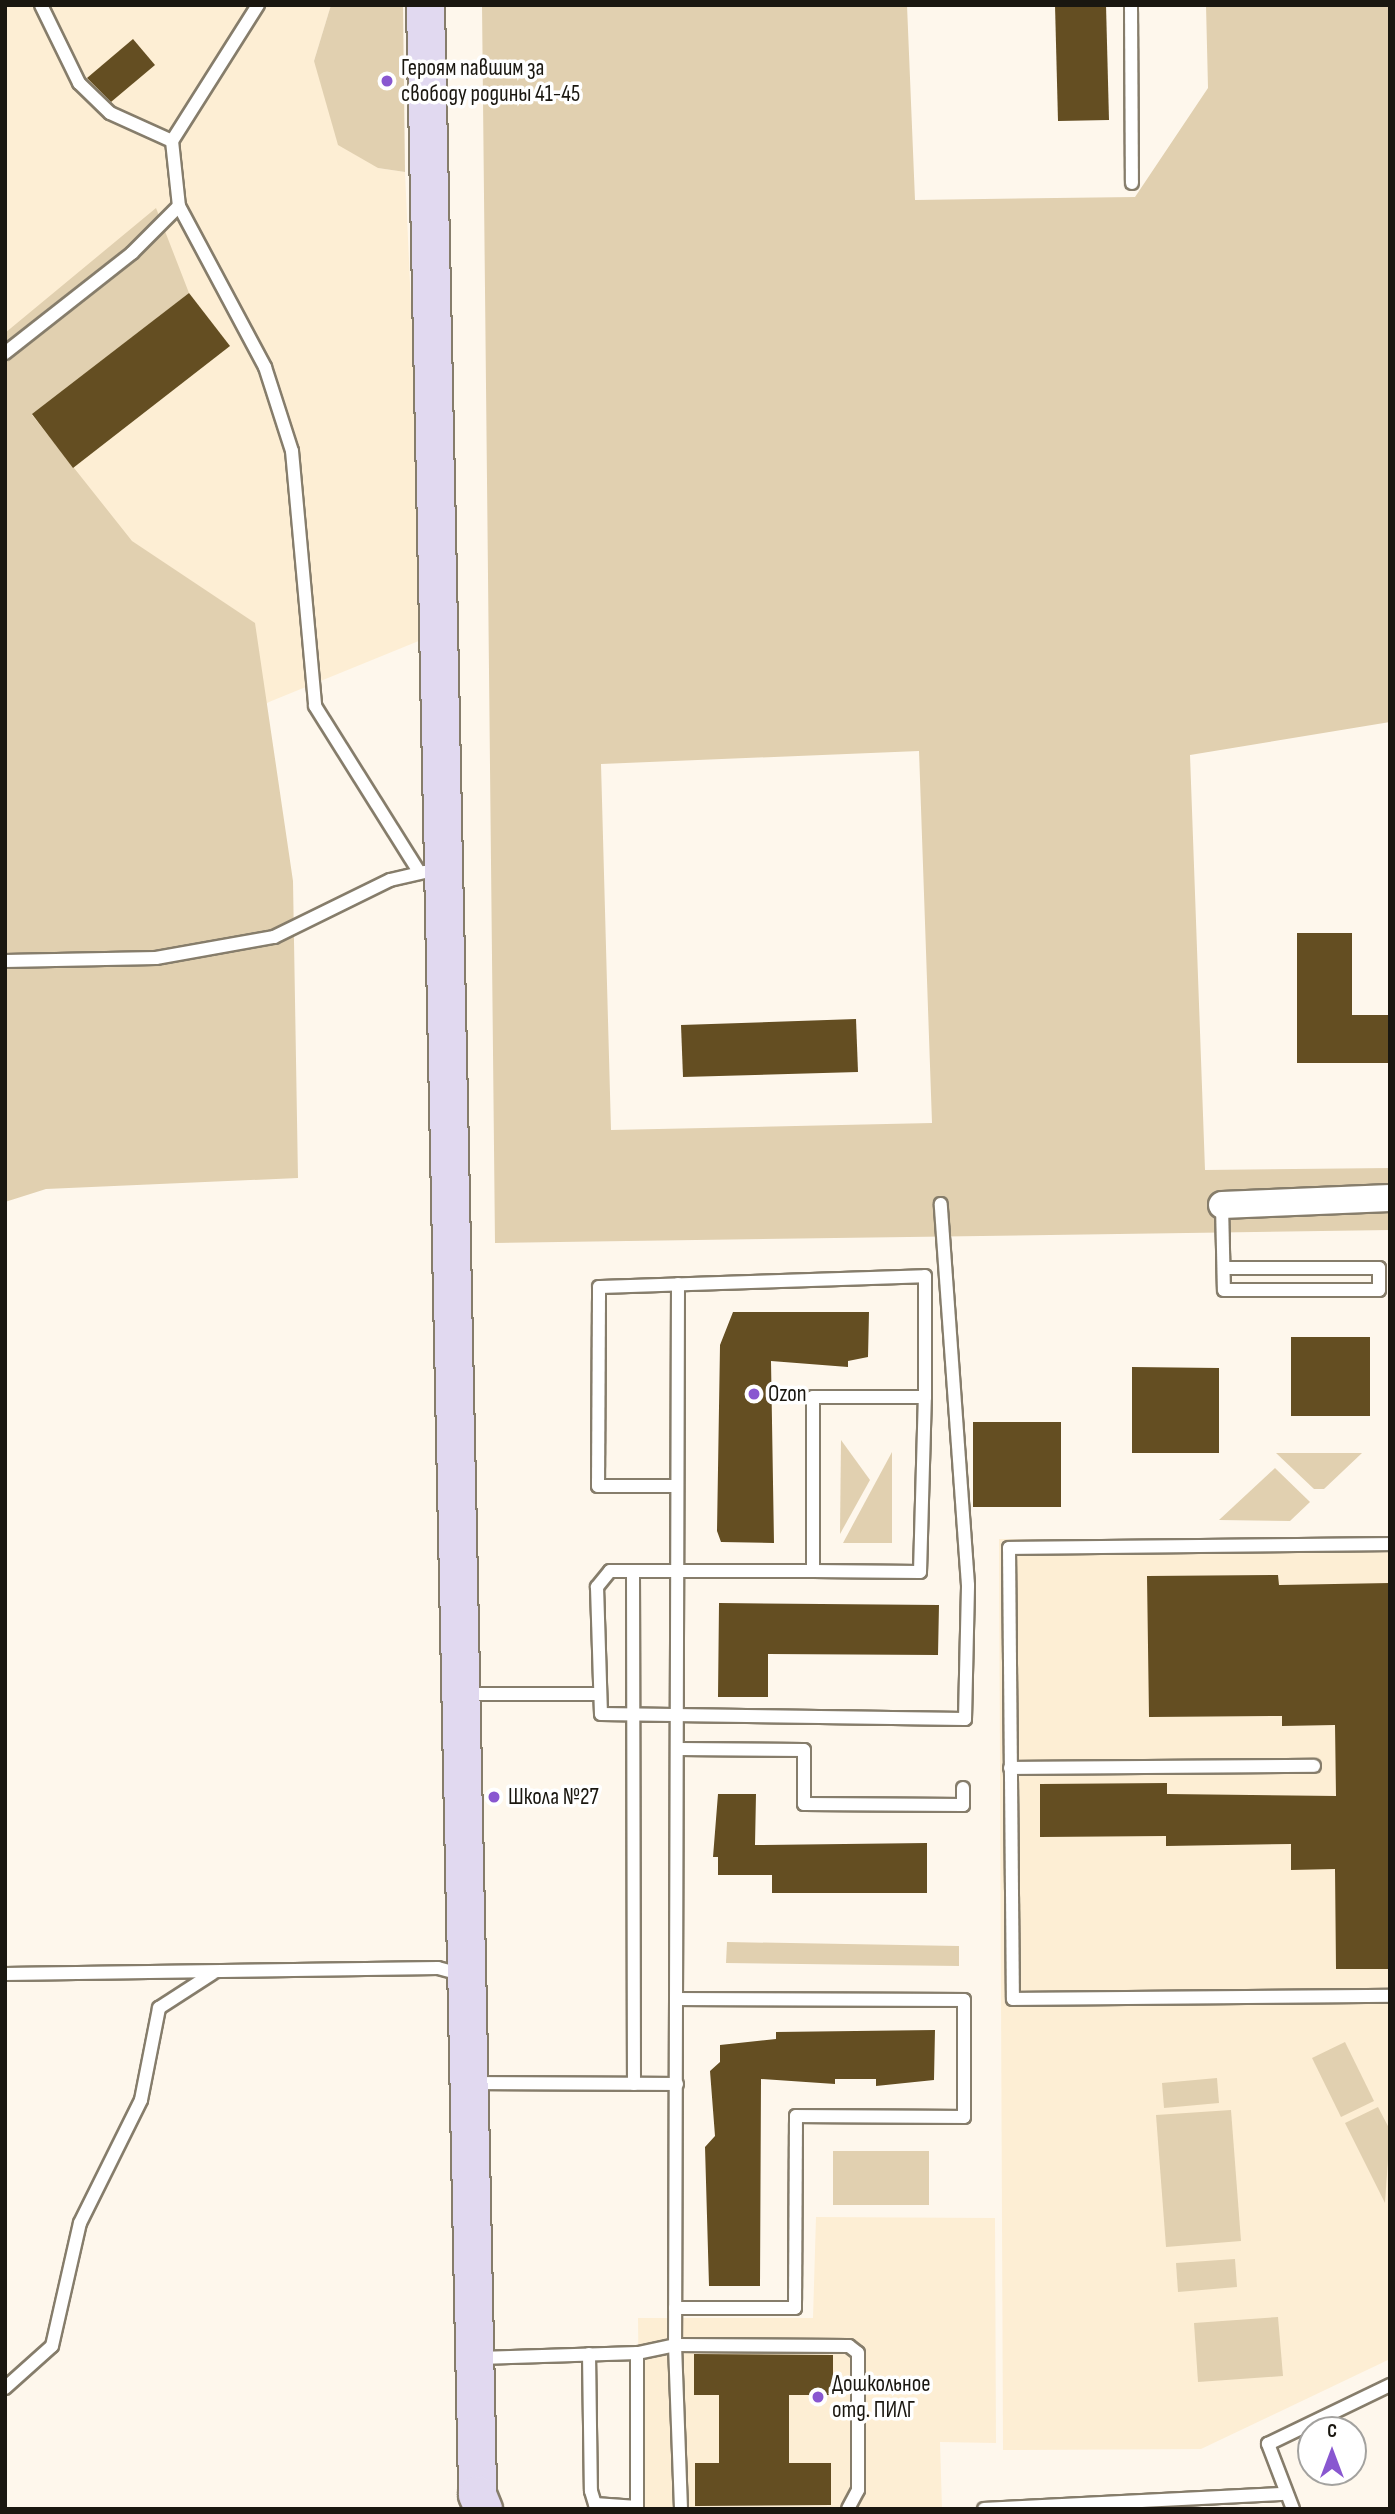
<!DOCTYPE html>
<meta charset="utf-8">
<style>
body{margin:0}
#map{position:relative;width:1395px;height:2514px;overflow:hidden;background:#fef7ec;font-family:"Sofia Sans Condensed",sans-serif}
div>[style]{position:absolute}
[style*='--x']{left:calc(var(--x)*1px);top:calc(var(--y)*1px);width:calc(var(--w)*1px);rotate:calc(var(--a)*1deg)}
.built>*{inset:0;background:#fdeed4}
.green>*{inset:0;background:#e1d0b0}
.building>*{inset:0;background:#644e22}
.roads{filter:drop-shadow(2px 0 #867d6b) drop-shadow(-2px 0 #867d6b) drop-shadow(0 2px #867d6b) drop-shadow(0 -2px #867d6b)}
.lane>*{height:12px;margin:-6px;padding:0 6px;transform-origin:6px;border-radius:6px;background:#fff}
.street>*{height:26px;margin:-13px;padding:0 13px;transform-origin:13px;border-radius:13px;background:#fff}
.secondary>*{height:37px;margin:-18.5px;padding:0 18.5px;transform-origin:18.5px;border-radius:18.5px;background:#e1d9f0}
.dots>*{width:19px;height:19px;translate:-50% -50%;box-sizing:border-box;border:4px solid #fff;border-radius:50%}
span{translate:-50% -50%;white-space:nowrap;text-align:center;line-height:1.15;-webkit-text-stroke:7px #fff;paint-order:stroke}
.poi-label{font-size:23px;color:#1a1710}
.left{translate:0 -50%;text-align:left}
.frame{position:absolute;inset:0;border:7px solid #1a1710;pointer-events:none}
.north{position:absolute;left:1297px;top:2416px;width:70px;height:70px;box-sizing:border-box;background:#fff;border:2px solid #a3a29f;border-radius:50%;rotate:0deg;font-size:19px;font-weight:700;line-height:28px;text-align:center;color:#1a1710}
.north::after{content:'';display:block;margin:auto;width:24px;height:32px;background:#8957d0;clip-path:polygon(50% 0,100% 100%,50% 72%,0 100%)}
</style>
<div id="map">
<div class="built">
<i style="clip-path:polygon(5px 5px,331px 5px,314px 61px,378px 168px,405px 172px,426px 638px,269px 702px,5px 873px)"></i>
<i style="clip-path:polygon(999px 1539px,1390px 1539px,1390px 2359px,1201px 2449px,1003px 2450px)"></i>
<i style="clip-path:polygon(816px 2217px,995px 2218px,996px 2443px,940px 2442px,942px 2509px,640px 2509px,638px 2318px,813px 2318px)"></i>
</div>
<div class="green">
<i style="clip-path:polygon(331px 5px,403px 5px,405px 172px,378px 168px,338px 145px,314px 61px)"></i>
<i style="clip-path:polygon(evenodd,482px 5px,907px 5px,915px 200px,1135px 197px,1208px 88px,1206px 5px,1390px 5px,1390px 722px,1190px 755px,1205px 1170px,1390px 1168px,1390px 1230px,495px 1243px,482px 5px,919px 751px,932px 1123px,611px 1130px,601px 764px,919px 751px)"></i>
<i style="clip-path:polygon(156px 208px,189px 293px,32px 415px,132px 541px,255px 623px,293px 881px,298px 1178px,46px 1189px,5px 1202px,5px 333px)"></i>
<i style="clip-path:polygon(841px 1440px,870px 1480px,840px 1534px)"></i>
<i style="clip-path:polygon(892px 1452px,892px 1543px,843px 1543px)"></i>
<i style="clip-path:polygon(1276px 1453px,1362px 1453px,1324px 1489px,1314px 1489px)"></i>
<i style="clip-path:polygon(1275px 1468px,1310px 1502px,1290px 1521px,1219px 1520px)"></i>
<i style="clip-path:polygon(727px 1942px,959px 1946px,959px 1966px,726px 1963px)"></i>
<i style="clip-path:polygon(1345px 2042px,1374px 2101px,1341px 2117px,1312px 2058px)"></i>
<i style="clip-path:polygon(1217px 2078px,1219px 2103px,1164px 2108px,1162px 2083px)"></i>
<i style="clip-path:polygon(1378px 2107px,1390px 2130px,1385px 2203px,1345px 2123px)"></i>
<i style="clip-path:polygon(1231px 2110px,1241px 2241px,1166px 2247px,1156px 2115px)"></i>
<i style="clip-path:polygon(833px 2151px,929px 2151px,929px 2205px,833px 2205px)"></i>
<i style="clip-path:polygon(1235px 2259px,1237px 2287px,1178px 2292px,1176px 2263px)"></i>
<i style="clip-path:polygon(1278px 2317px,1283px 2376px,1198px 2382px,1194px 2323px)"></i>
</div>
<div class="building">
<i style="clip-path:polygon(1055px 5px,1106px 5px,1109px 120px,1058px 121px)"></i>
<i style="clip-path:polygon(133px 39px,155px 65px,111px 102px,87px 78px)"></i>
<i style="clip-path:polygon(189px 293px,230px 346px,73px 468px,32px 414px)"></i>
<i style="clip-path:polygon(1297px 933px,1352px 933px,1352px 1015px,1390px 1015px,1390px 1063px,1297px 1063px)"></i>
<i style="clip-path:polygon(856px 1019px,858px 1072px,683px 1077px,681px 1025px)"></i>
<i style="clip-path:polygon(733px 1312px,869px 1312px,868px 1357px,848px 1361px,848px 1367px,771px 1361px,774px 1543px,721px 1542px,717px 1531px,720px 1345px)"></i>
<i style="clip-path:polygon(1291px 1337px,1370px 1337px,1370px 1416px,1291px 1416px)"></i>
<i style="clip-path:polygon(1132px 1367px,1219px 1368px,1219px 1453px,1132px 1453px)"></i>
<i style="clip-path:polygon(973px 1422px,1061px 1422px,1061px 1507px,973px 1507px)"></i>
<i style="clip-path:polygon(1278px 1575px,1279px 1585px,1390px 1583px,1390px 1969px,1336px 1969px,1335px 1869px,1291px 1870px,1291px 1844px,1166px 1846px,1166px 1836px,1040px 1837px,1040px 1784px,1167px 1783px,1167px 1794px,1336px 1796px,1335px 1725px,1282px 1726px,1282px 1716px,1149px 1717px,1147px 1576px)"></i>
<i style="clip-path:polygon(719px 1603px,939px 1605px,938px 1655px,768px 1654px,768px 1697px,718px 1697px)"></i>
<i style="clip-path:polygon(718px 1794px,756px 1794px,755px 1845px,927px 1843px,927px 1893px,772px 1893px,772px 1875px,718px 1875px,718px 1857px,713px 1857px)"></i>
<i style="clip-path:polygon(935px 2030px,934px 2080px,876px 2086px,876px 2079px,835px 2079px,835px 2084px,761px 2079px,760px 2286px,709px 2286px,705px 2147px,715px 2136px,710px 2071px,720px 2062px,720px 2045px,776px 2039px,776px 2032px)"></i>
<i style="clip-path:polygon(694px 2354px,833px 2355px,833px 2395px,789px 2395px,789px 2463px,831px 2463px,831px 2505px,695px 2506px,695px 2463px,719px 2463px,719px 2395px,694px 2395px)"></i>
</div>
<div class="roads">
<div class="lane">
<i style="--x:41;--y:5;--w:87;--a:64"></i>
<i style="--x:79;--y:83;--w:43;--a:44.1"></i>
<i style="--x:110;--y:113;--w:68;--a:24.3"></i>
<i style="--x:172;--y:141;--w:65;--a:83.9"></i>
<i style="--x:1131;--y:5;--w:178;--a:89.7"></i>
<i style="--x:172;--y:141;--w:161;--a:-57.7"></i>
<i style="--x:5;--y:353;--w:162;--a:-38.2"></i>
<i style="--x:132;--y:253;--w:66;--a:-45"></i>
<i style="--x:179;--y:206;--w:183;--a:61.9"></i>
<i style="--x:265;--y:367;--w:88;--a:72.2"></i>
<i style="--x:292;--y:451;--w:256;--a:84.8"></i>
<i style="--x:315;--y:706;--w:194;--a:57.9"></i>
<i style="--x:5;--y:961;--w:151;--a:-1.1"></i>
<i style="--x:156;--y:958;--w:120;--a:-10.1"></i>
<i style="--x:274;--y:937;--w:129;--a:-26.2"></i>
<i style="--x:390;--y:880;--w:36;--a:-13"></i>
<i style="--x:1222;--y:1205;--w:85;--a:88.7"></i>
<i style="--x:1224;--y:1290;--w:155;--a:0"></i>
<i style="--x:1379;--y:1290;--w:22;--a:-90"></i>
<i style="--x:1379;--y:1268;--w:155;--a:180"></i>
<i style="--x:678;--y:1284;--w:1061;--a:90.16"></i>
<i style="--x:675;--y:2345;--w:164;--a:87.9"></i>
<i style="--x:677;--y:1486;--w:79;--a:180"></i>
<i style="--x:598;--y:1486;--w:199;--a:-89.7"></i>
<i style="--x:599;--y:1287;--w:326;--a:-1.9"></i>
<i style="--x:925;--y:1276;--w:121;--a:90"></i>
<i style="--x:925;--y:1397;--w:112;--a:180"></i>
<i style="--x:813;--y:1397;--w:174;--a:90"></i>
<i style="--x:813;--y:1571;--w:203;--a:180"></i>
<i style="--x:610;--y:1571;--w:21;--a:129"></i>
<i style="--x:597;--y:1587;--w:127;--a:88.2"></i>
<i style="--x:601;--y:1714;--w:364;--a:0.8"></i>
<i style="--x:965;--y:1719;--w:134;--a:-88.7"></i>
<i style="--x:968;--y:1585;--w:382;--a:-94.1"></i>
<i style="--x:1390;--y:1544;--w:381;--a:179.4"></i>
<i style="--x:1009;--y:1548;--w:451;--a:89.5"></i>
<i style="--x:1013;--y:1999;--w:377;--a:-0.5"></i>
<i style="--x:633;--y:1571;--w:513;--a:89.89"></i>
<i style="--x:813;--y:1571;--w:107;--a:0.5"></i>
<i style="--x:920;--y:1572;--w:175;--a:-88.4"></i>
<i style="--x:464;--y:1694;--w:136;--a:0"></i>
<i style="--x:679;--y:1749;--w:125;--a:0.5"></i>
<i style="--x:804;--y:1750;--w:54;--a:90"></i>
<i style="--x:804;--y:1804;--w:159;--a:0.4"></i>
<i style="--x:963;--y:1805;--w:17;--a:-90"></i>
<i style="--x:1010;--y:1768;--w:304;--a:-0.4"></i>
<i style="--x:5;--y:1974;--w:433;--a:-0.8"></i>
<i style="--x:438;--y:1968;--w:24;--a:15"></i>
<i style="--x:470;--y:2083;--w:207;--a:0.3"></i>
<i style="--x:675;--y:2308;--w:120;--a:0"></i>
<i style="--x:795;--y:2308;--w:192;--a:-89.7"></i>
<i style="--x:796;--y:2116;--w:168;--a:0.3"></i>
<i style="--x:964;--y:2117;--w:117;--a:-90"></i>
<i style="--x:964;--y:2000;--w:287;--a:-179.8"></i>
<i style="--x:637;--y:2353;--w:156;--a:90"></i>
<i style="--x:589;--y:2354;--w:137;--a:89.2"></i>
<i style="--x:591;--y:2491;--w:14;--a:73"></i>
<i style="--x:595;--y:2504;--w:42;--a:4.1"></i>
<i style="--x:479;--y:2358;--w:159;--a:-1.8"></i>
<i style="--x:638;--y:2353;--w:38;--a:-12"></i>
<i style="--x:675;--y:2345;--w:174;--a:0.3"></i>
<i style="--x:849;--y:2346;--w:11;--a:38"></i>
<i style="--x:858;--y:2353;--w:137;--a:90"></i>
<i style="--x:858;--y:2490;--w:21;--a:118"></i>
<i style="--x:5;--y:2388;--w:63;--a:-41.8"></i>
<i style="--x:52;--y:2346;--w:126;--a:-77.2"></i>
<i style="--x:80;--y:2223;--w:137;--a:-63.6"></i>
<i style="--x:141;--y:2100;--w:94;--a:-78.9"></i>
<i style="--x:159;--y:2008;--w:64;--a:-32.9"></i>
<i style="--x:984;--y:2509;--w:301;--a:-2.9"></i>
<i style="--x:1293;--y:2509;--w:70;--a:-111"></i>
<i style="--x:1268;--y:2444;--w:136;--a:-25.8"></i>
</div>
<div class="street">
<i style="--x:1222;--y:1205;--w:168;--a:-2.4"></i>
</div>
<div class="secondary">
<i style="--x:425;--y:5;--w:2490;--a:88.8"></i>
<i style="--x:477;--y:2494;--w:16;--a:68"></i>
</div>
</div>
<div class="dots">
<i style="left:387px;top:81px;background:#8957d0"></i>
<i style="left:754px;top:1394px;background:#8957d0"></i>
<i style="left:494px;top:1797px;background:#8957d0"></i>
<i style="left:818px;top:2397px;background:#8957d0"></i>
</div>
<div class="poi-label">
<span class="left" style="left:401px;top:81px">Героям павшим за<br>свободу родины 41-45</span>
<span class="left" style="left:768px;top:1394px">Ozon</span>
<span class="left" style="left:508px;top:1797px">Школа №27</span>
<span class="left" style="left:832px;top:2397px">Дошкольное<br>отд. ПИЛГ</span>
</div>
<div class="frame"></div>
<div class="north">С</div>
</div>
